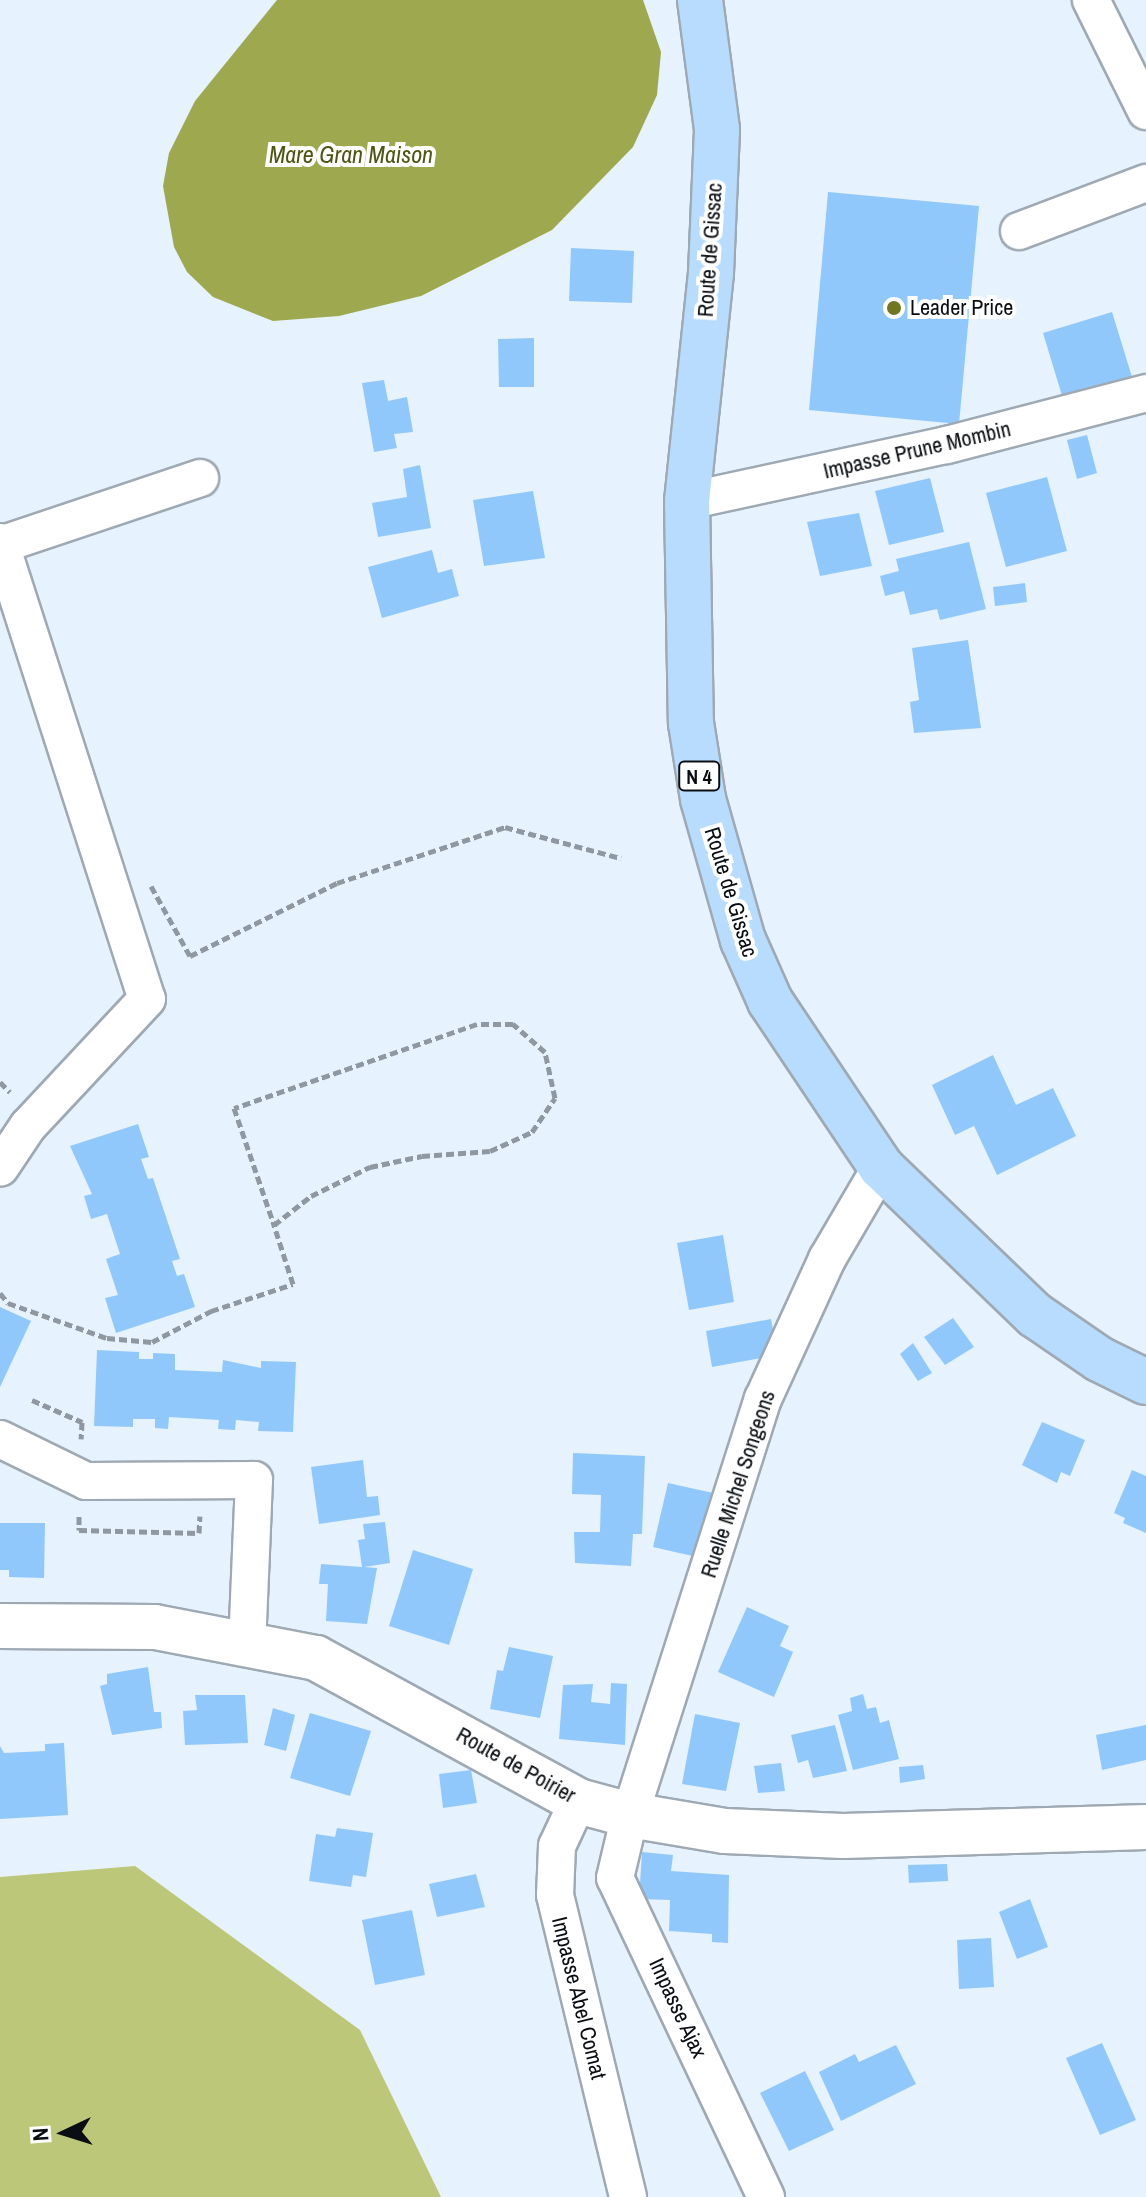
<!DOCTYPE html>
<style>
body{margin:0}
#map{position:relative;width:1146px;height:2197px;overflow:hidden;background:#e6f2fe;font-family:"Archivo Narrow",sans-serif}
div>[style]{position:absolute}
[style*='--x']{left:calc(var(--x)*1px);top:calc(var(--y)*1px);width:calc(var(--w)*1px);rotate:calc(var(--a)*1deg)}
.green>*{inset:0;background:#bdc77a}
.water>*{inset:0;background:#9ea84e}
.building>*{inset:0;background:#91c8fb}
.path>*{height:5px;margin-top:-2.5px;transform-origin:0;background:repeating-linear-gradient(90deg,#8f98a1 0 8px,transparent 0 12px)}
.roads{filter:drop-shadow(2px 0 #9ea9b4) drop-shadow(-2px 0 #9ea9b4) drop-shadow(0 2px #9ea9b4) drop-shadow(0 -2px #9ea9b4)}
.street>*{height:36px;margin:-18px;padding:0 18px;transform-origin:18px;border-radius:18px;background:#fff}
.secondary>*{height:44px;margin:-22px;padding:0 22px;transform-origin:22px;border-radius:22px;background:#fff}
.primary>*{height:44px;margin:-22px;padding:0 22px;transform-origin:22px;border-radius:22px;background:#b8dcfe}
.dots>*{width:22px;height:22px;translate:-50% -50%;box-sizing:border-box;border:4px solid #fff;border-radius:50%}
span{translate:-50% -50%;white-space:nowrap;text-align:center;line-height:1.15;-webkit-text-stroke:8px #fff;paint-order:stroke}
.shield-label span{padding:2px 6px;background:#fff;border:2px solid;border-radius:6px;-webkit-text-stroke-width:0}
.shield-label{font-size:20px;color:#0a0e12;font-weight:700}
.street-label{font-size:22px;color:#0a0e12}
.poi-label{font-size:22px;color:#0a0e12}
.left{translate:0 -50%;text-align:left}
.water-label{font-size:24px;color:#4f5512;font-style:italic}
.north{position:absolute;left:24px;top:2093px;width:80px;height:80px;-webkit-text-stroke:6px #fff;paint-order:stroke;rotate:266deg;font-size:22px;font-weight:700;line-height:32px;text-align:center;color:#0a0e12}
.north::after{content:'';display:block;margin:auto;width:28px;height:36px;background:#0a0e12;clip-path:polygon(50% 0,100% 100%,50% 72%,0 100%)}
</style>
<div id="map">
<div class="green">
<i style="clip-path:polygon(135px 1866px,360px 2030px,441px 2197px,0 2197px,0 1877px)"></i>
</div>
<div class="water">
<i style="clip-path:polygon(277px 0,643px 0,661px 52px,657px 95px,633px 147px,552px 230px,421px 296px,339px 316px,273px 321px,213px 297px,187px 272px,174px 247px,163px 186px,169px 153px,195px 101px)"></i>
</div>
<div class="building">
<i style="clip-path:polygon(828px 192px,979px 206px,959px 424px,809px 410px)"></i>
<i style="clip-path:polygon(571px 248px,634px 251px,632px 303px,569px 301px)"></i>
<i style="clip-path:polygon(1112px 312px,1132px 377px,1063px 399px,1043px 333px)"></i>
<i style="clip-path:polygon(534px 338px,534px 387px,499px 387px,498px 339px)"></i>
<i style="clip-path:polygon(384px 380px,388px 401px,407px 397px,413px 432px,394px 434px,397px 448px,374px 452px,362px 383px)"></i>
<i style="clip-path:polygon(1087px 435px,1097px 473px,1077px 479px,1067px 440px)"></i>
<i style="clip-path:polygon(420px 465px,431px 528px,378px 537px,372px 503px,407px 497px,403px 469px)"></i>
<i style="clip-path:polygon(1047px 477px,1067px 551px,1006px 567px,986px 493px)"></i>
<i style="clip-path:polygon(930px 478px,944px 532px,889px 545px,875px 491px)"></i>
<i style="clip-path:polygon(533px 491px,545px 558px,484px 566px,473px 500px)"></i>
<i style="clip-path:polygon(859px 513px,872px 566px,820px 576px,807px 522px)"></i>
<i style="clip-path:polygon(969px 542px,986px 609px,940px 620px,937px 609px,910px 615px,904px 591px,885px 596px,880px 576px,899px 571px,896px 559px)"></i>
<i style="clip-path:polygon(432px 550px,438px 573px,452px 569px,459px 596px,382px 618px,368px 567px)"></i>
<i style="clip-path:polygon(1025px 583px,1027px 602px,995px 606px,993px 587px)"></i>
<i style="clip-path:polygon(968px 640px,981px 728px,914px 733px,910px 702px,919px 700px,912px 648px)"></i>
<i style="clip-path:polygon(993px 1055px,1016px 1105px,1053px 1088px,1076px 1136px,997px 1175px,974px 1126px,955px 1135px,932px 1085px)"></i>
<i style="clip-path:polygon(138px 1124px,149px 1157px,141px 1159px,148px 1179px,153px 1178px,180px 1259px,172px 1261px,177px 1276px,184px 1274px,195px 1307px,116px 1333px,105px 1298px,118px 1295px,106px 1259px,120px 1254px,107px 1214px,91px 1219px,84px 1196px,92px 1194px,70px 1146px)"></i>
<i style="clip-path:polygon(723px 1235px,734px 1302px,689px 1310px,677px 1243px)"></i>
<i style="clip-path:polygon(0 1307px,31px 1321px,0 1387px)"></i>
<i style="clip-path:polygon(953px 1318px,974px 1347px,945px 1365px,924px 1337px)"></i>
<i style="clip-path:polygon(771px 1319px,778px 1355px,712px 1367px,706px 1331px)"></i>
<i style="clip-path:polygon(913px 1343px,932px 1373px,918px 1381px,900px 1354px)"></i>
<i style="clip-path:polygon(97px 1350px,139px 1352px,139px 1359px,153px 1359px,153px 1353px,175px 1354px,175px 1370px,222px 1372px,223px 1360px,261px 1368px,261px 1361px,296px 1362px,293px 1432px,258px 1431px,259px 1422px,236px 1420px,235px 1430px,218px 1429px,219px 1420px,169px 1417px,168px 1429px,155px 1428px,155px 1419px,133px 1419px,133px 1427px,94px 1426px)"></i>
<i style="clip-path:polygon(1042px 1422px,1085px 1440px,1070px 1476px,1061px 1472px,1057px 1483px,1022px 1465px)"></i>
<i style="clip-path:polygon(573px 1453px,645px 1456px,642px 1534px,633px 1534px,631px 1566px,575px 1563px,574px 1532px,600px 1532px,601px 1495px,572px 1494px)"></i>
<i style="clip-path:polygon(363px 1460px,367px 1497px,378px 1496px,380px 1515px,319px 1524px,311px 1467px)"></i>
<i style="clip-path:polygon(1132px 1470px,1146px 1476px,1146px 1533px,1123px 1523px,1125px 1518px,1114px 1513px)"></i>
<i style="clip-path:polygon(668px 1483px,713px 1493px,697px 1557px,653px 1547px)"></i>
<i style="clip-path:polygon(385px 1522px,390px 1563px,364px 1567px,377px 1568px,367px 1624px,326px 1621px,328px 1584px,319px 1584px,321px 1564px,362px 1567px,358px 1540px,365px 1539px,363px 1524px)"></i>
<i style="clip-path:polygon(0 1523px,45px 1523px,44px 1578px,9px 1577px,9px 1570px,0 1570px)"></i>
<i style="clip-path:polygon(413px 1550px,473px 1569px,449px 1645px,389px 1626px)"></i>
<i style="clip-path:polygon(747px 1607px,789px 1626px,780px 1646px,793px 1652px,774px 1697px,718px 1672px)"></i>
<i style="clip-path:polygon(509px 1647px,553px 1656px,540px 1718px,490px 1709px,497px 1670px,503px 1671px)"></i>
<i style="clip-path:polygon(148px 1667px,154px 1712px,161px 1712px,162px 1728px,112px 1735px,100px 1686px,107px 1684px,107px 1674px)"></i>
<i style="clip-path:polygon(611px 1683px,627px 1684px,625px 1745px,559px 1739px,563px 1685px,593px 1684px,591px 1702px,610px 1704px)"></i>
<i style="clip-path:polygon(863px 1694px,867px 1709px,876px 1707px,880px 1723px,889px 1720px,899px 1759px,853px 1770px,838px 1715px,852px 1711px,850px 1698px)"></i>
<i style="clip-path:polygon(195px 1695px,245px 1695px,248px 1743px,185px 1745px,183px 1711px,197px 1710px)"></i>
<i style="clip-path:polygon(273px 1708px,295px 1715px,286px 1751px,264px 1745px)"></i>
<i style="clip-path:polygon(310px 1713px,371px 1731px,350px 1796px,290px 1778px)"></i>
<i style="clip-path:polygon(695px 1714px,740px 1723px,726px 1791px,682px 1784px)"></i>
<i style="clip-path:polygon(835px 1725px,847px 1771px,813px 1778px,808px 1760px,798px 1763px,791px 1735px)"></i>
<i style="clip-path:polygon(1146px 1725px,1146px 1760px,1102px 1770px,1096px 1735px)"></i>
<i style="clip-path:polygon(64px 1743px,68px 1815px,0 1819px,0 1746px,4px 1753px,45px 1751px,45px 1744px)"></i>
<i style="clip-path:polygon(781px 1763px,785px 1791px,758px 1793px,754px 1766px)"></i>
<i style="clip-path:polygon(923px 1765px,925px 1779px,900px 1783px,899px 1767px)"></i>
<i style="clip-path:polygon(471px 1770px,477px 1803px,443px 1808px,439px 1774px)"></i>
<i style="clip-path:polygon(337px 1828px,373px 1833px,366px 1877px,353px 1875px,351px 1887px,309px 1881px,316px 1834px,335px 1837px)"></i>
<i style="clip-path:polygon(642px 1852px,673px 1855px,671px 1871px,729px 1875px,728px 1943px,712px 1942px,712px 1934px,669px 1931px,670px 1900px,639px 1899px)"></i>
<i style="clip-path:polygon(947px 1864px,948px 1881px,909px 1883px,908px 1865px)"></i>
<i style="clip-path:polygon(476px 1874px,485px 1907px,437px 1917px,429px 1884px)"></i>
<i style="clip-path:polygon(1030px 1899px,1048px 1947px,1017px 1959px,999px 1912px)"></i>
<i style="clip-path:polygon(412px 1910px,425px 1975px,375px 1985px,362px 1920px)"></i>
<i style="clip-path:polygon(991px 1938px,994px 1987px,959px 1989px,957px 1940px)"></i>
<i style="clip-path:polygon(1102px 2043px,1136px 2120px,1100px 2135px,1066px 2058px)"></i>
<i style="clip-path:polygon(896px 2045px,916px 2084px,841px 2121px,819px 2072px,855px 2054px,859px 2062px)"></i>
<i style="clip-path:polygon(805px 2071px,834px 2130px,789px 2151px,760px 2093px)"></i>
</div>
<div class="path">
<i style="--x:151;--y:886;--w:80;--a:60.9"></i>
<i style="--x:190;--y:956;--w:164;--a:-26.4"></i>
<i style="--x:337;--y:883;--w:177;--a:-18.4"></i>
<i style="--x:505;--y:827;--w:120;--a:15"></i>
<i style="--x:0;--y:1082;--w:14;--a:45"></i>
<i style="--x:0;--y:1293;--w:13;--a:51"></i>
<i style="--x:8;--y:1303;--w:105;--a:19.5"></i>
<i style="--x:107;--y:1338;--w:45;--a:5.1"></i>
<i style="--x:152;--y:1342;--w:67;--a:-27.7"></i>
<i style="--x:211;--y:1311;--w:86;--a:-18.2"></i>
<i style="--x:293;--y:1284;--w:62;--a:-107.9"></i>
<i style="--x:274;--y:1225;--w:47;--a:-38.1"></i>
<i style="--x:311;--y:1196;--w:66;--a:-26.2"></i>
<i style="--x:370;--y:1167;--w:53;--a:-11.9"></i>
<i style="--x:422;--y:1156;--w:68;--a:-4.2"></i>
<i style="--x:490;--y:1151;--w:46;--a:-24.3"></i>
<i style="--x:532;--y:1132;--w:41;--a:-55.9"></i>
<i style="--x:555;--y:1098;--w:47;--a:-102.3"></i>
<i style="--x:545;--y:1052;--w:43;--a:-138.8"></i>
<i style="--x:513;--y:1024;--w:36;--a:180"></i>
<i style="--x:477;--y:1024;--w:257;--a:160.9"></i>
<i style="--x:234;--y:1108;--w:124;--a:71.1"></i>
<i style="--x:32;--y:1400;--w:55;--a:23.7"></i>
<i style="--x:82;--y:1422;--w:17;--a:93"></i>
<i style="--x:79;--y:1516;--w:14;--a:90"></i>
<i style="--x:79;--y:1530;--w:120;--a:1.4"></i>
<i style="--x:199;--y:1533;--w:17;--a:-87"></i>
</div>
<div class="roads">
<div class="street">
<i style="--x:1091;--y:0;--w:124;--a:63.6"></i>
<i style="--x:1019;--y:231;--w:136;--a:-20.7"></i>
<i style="--x:687;--y:501;--w:266;--a:-12.2"></i>
<i style="--x:947;--y:445;--w:206;--a:-14.6"></i>
<i style="--x:0;--y:542;--w:480;--a:72.2"></i>
<i style="--x:147;--y:999;--w:174;--a:133.1"></i>
<i style="--x:28;--y:1126;--w:50;--a:123.7"></i>
<i style="--x:0;--y:545;--w:211;--a:-18.5"></i>
<i style="--x:0;--y:1439;--w:96;--a:26"></i>
<i style="--x:86;--y:1481;--w:168;--a:-0.3"></i>
<i style="--x:254;--y:1480;--w:164;--a:92.4"></i>
<i style="--x:578;--y:1801;--w:50;--a:115"></i>
<i style="--x:557;--y:1846;--w:49;--a:92.3"></i>
<i style="--x:555;--y:1895;--w:311;--a:76.4"></i>
<i style="--x:766;--y:2197;--w:353;--a:-115.3"></i>
<i style="--x:615;--y:1878;--w:65;--a:-76.6"></i>
<i style="--x:630;--y:1815;--w:437;--a:-72.3"></i>
<i style="--x:763;--y:1399;--w:154;--a:-65.4"></i>
<i style="--x:827;--y:1259;--w:107;--a:-59.6"></i>
</div>
<div class="secondary">
<i style="--x:0;--y:1626;--w:155;--a:0.4"></i>
<i style="--x:155;--y:1627;--w:164;--a:10.9"></i>
<i style="--x:316;--y:1658;--w:298;--a:28.6"></i>
<i style="--x:578;--y:1801;--w:54;--a:15.1"></i>
<i style="--x:630;--y:1815;--w:96;--a:9.6"></i>
<i style="--x:725;--y:1831;--w:118;--a:2.4"></i>
<i style="--x:843;--y:1836;--w:303;--a:-1.7"></i>
</div>
<div class="primary">
<i style="--x:700;--y:0;--w:131;--a:82.5"></i>
<i style="--x:717;--y:130;--w:143;--a:92.4"></i>
<i style="--x:711;--y:273;--w:229;--a:96"></i>
<i style="--x:687;--y:501;--w:222;--a:89"></i>
<i style="--x:691;--y:723;--w:77;--a:81"></i>
<i style="--x:703;--y:799;--w:147;--a:74.2"></i>
<i style="--x:743;--y:940;--w:67;--a:66.1"></i>
<i style="--x:770;--y:1001;--w:200;--a:56.2"></i>
<i style="--x:881;--y:1167;--w:214;--a:43.9"></i>
<i style="--x:1035;--y:1315;--w:78;--a:34.5"></i>
<i style="--x:1099;--y:1359;--w:52;--a:26.1"></i>
</div>
</div>
<div class="dots">
<i style="left:894px;top:308px;background:#6f7721"></i>
</div>
<div class="shield-label">
<span style="left:699px;top:776px">N 4</span>
</div>
<div class="street-label">
<span style="left:710px;top:250px;rotate:-86deg">Route de Gissac</span>
<span style="left:917px;top:450px;rotate:-13deg">Impasse Prune Mombin</span>
<span style="left:731px;top:892px;rotate:73deg">Route de Gissac</span>
<span style="left:738px;top:1484px;rotate:-72deg">Ruelle Michel Songeons</span>
<span style="left:516px;top:1765px;rotate:29deg">Route de Poirier</span>
<span style="left:579px;top:1998px;rotate:76deg">Impasse Abel Comat</span>
<span style="left:678px;top:2008px;rotate:65deg">Impasse Ajax</span>
</div>
<div class="poi-label">
<span class="left" style="left:910px;top:308px">Leader Price</span>
</div>
<div class="water-label">
<span style="left:351px;top:155px">Mare Gran Maison</span>
</div>
<div class="north">N</div>
</div>
